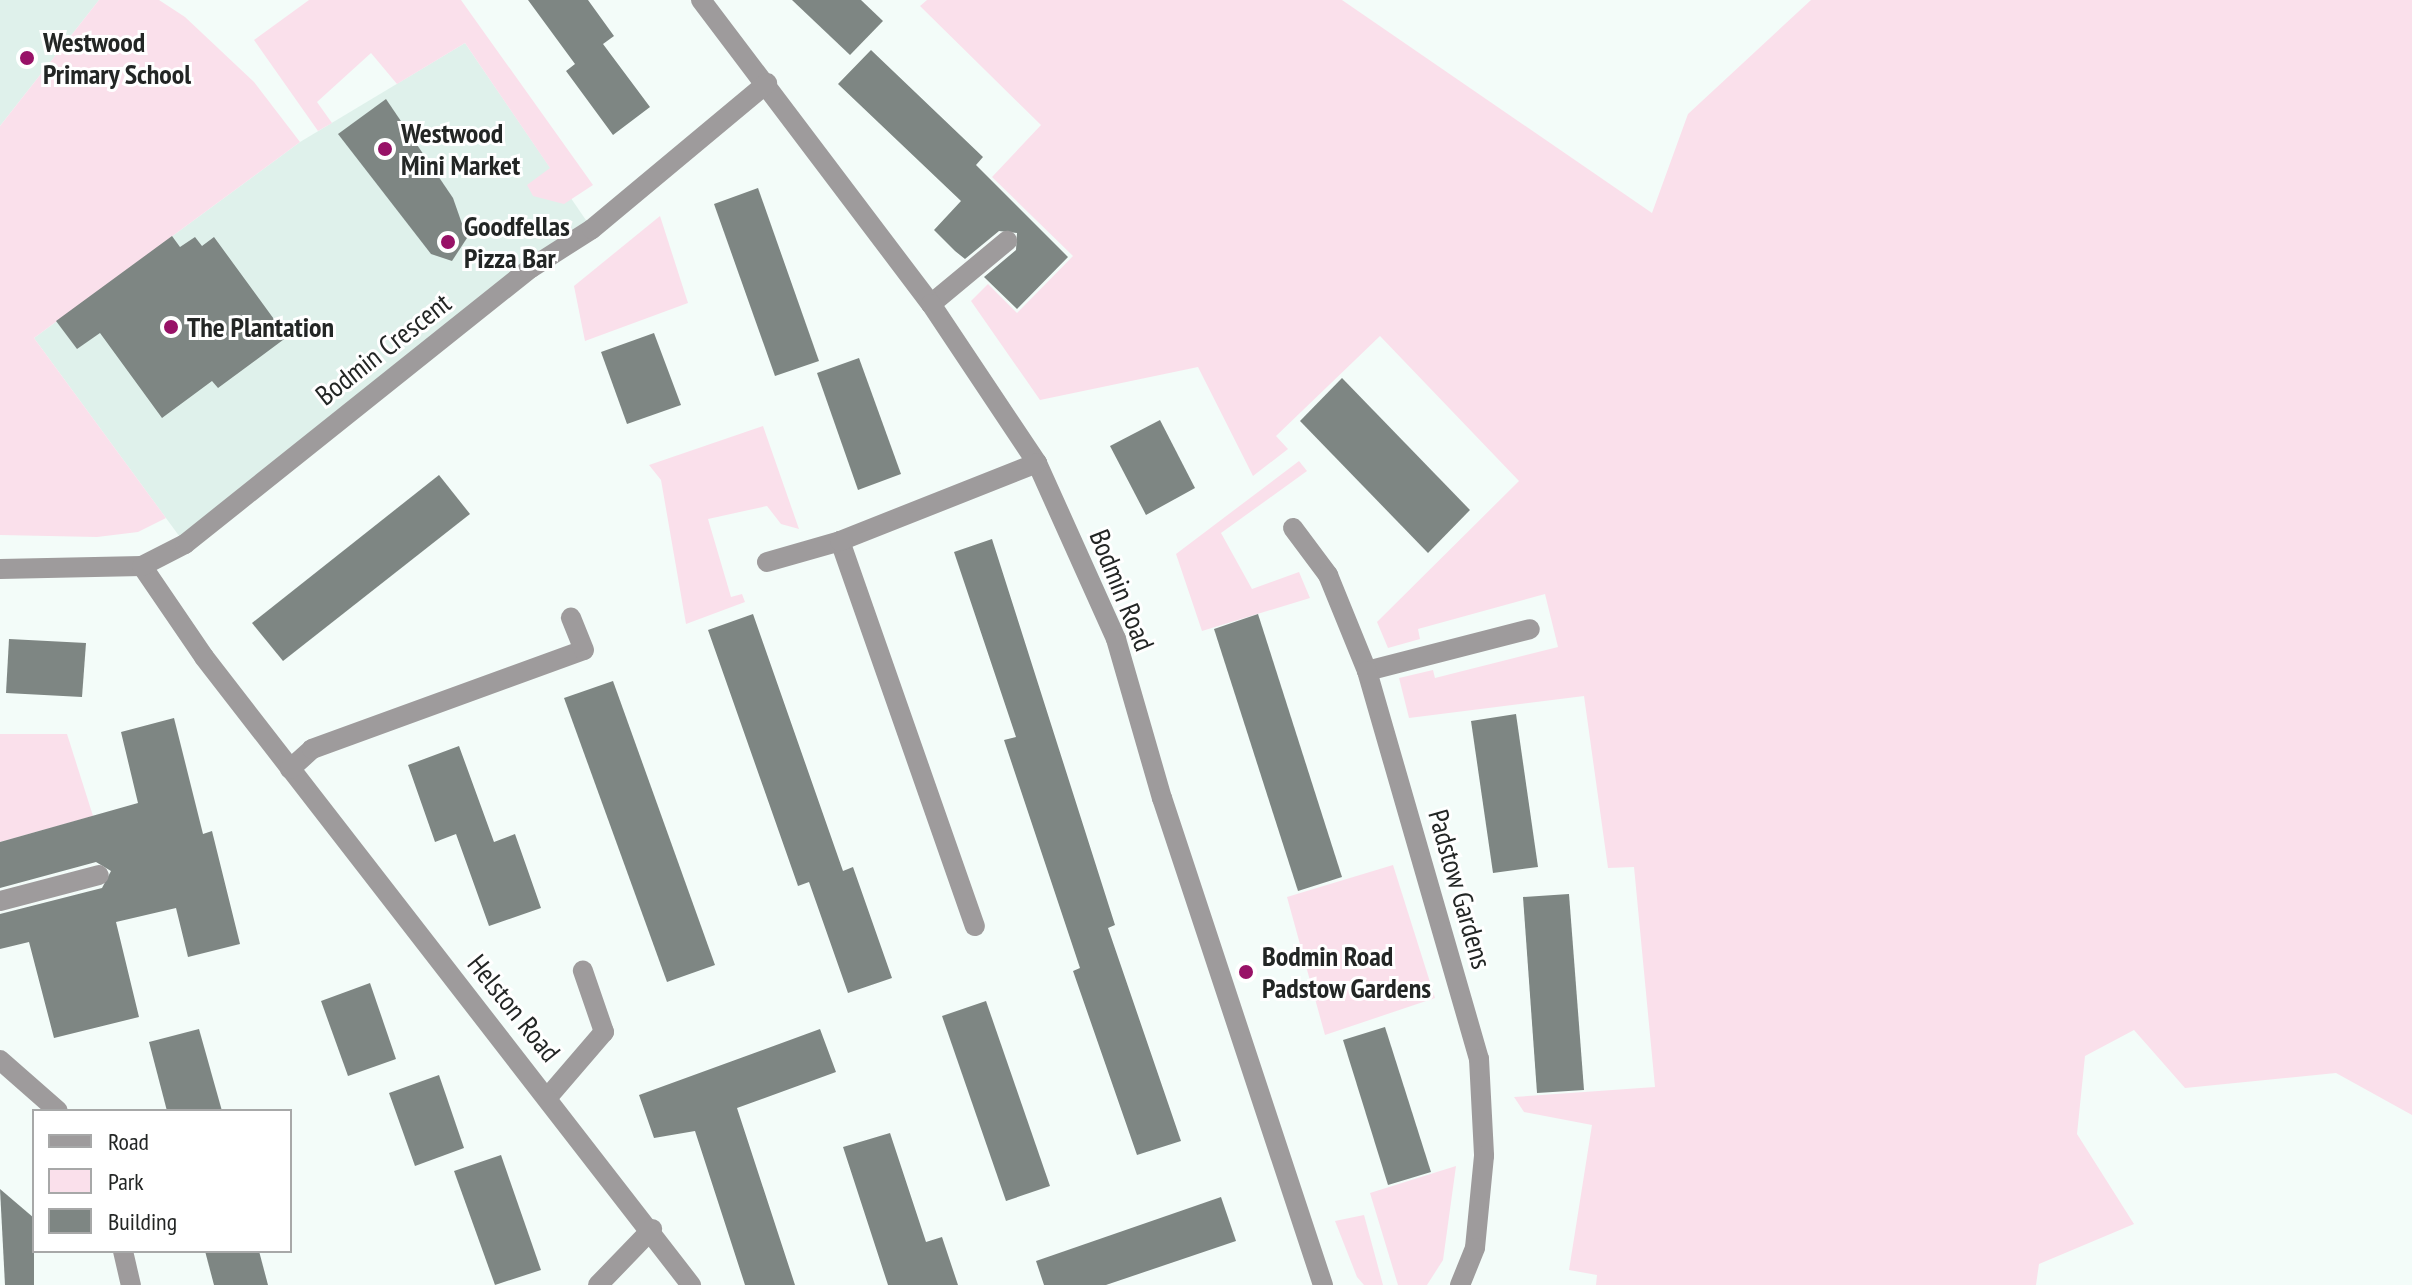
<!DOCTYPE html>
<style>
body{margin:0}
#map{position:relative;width:2412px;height:1285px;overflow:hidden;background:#f3fcf9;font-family:"PT Sans Narrow",sans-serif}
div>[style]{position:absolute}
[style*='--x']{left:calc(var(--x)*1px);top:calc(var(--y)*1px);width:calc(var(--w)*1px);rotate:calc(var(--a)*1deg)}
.built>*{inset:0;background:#dff1eb}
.green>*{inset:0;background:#fae0eb}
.building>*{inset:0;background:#7e8683}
.service>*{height:20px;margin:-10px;padding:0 10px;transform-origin:10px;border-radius:10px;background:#9e9b9c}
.minor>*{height:20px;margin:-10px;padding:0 10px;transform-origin:10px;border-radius:10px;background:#9e9b9c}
.dots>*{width:22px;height:22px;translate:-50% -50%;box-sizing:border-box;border:4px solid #fff;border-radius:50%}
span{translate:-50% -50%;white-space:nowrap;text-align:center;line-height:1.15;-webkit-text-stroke:6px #fff;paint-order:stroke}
.poi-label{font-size:28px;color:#232625;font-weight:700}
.left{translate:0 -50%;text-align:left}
.street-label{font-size:28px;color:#232625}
.legend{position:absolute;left:32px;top:1109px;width:260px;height:144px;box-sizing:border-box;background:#fff;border:2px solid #a7a8a8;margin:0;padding:10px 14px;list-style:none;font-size:24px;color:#232625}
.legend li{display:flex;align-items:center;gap:16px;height:40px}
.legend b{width:40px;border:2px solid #a7a8a8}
</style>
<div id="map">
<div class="built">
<i style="clip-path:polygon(0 0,99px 0,0 126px)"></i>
<i style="clip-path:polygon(465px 43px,592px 229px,185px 544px,34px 338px,300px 142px)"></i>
</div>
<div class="green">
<i style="clip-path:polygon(99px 0,159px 0,185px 17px,254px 82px,300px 142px,34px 338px,166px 518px,138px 532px,97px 537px,0 535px,0 126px)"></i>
<i style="clip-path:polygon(309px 0,461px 0,593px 185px,564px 204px,533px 196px,527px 185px,550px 168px,465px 43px,397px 84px,371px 53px,317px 102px,332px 123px,318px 131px,254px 40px)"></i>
<i style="clip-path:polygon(927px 0,1342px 0,1652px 213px,1688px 114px,1811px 0,2412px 0,2412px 1115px,2336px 1073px,2185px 1088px,2134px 1030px,2085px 1056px,2077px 1134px,2134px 1224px,2039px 1264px,2036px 1285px,1596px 1285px,1597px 1275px,1569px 1270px,1592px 1125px,1524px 1112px,1514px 1097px,1655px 1087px,1634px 867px,1608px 868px,1584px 696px,1409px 718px,1399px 678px,1433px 670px,1435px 678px,1558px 647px,1545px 594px,1418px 629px,1420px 639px,1388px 648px,1377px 622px,1519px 481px,1380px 336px,1276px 436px,1288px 449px,1253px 476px,1198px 367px,1040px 400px,971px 301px,988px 284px,1017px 313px,1073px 256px,992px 177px,1041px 125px,920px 6px)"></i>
<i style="clip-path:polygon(660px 216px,688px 303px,585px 341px,574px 286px)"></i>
<i style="clip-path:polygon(763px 426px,799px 529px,781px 524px,767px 506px,708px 519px,731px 597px,742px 594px,745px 602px,686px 624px,661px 480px,649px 465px)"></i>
<i style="clip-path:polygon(1299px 461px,1307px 471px,1221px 533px,1252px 589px,1299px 572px,1310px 598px,1202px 631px,1176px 554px)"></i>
<i style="clip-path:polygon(0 734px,67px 734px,93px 816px,0 842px)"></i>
<i style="clip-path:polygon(1393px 865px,1435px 998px,1325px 1035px,1287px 897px)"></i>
<i style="clip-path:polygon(1456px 1166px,1443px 1260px,1427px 1285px,1398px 1285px,1370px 1193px)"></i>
<i style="clip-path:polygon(1364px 1215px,1383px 1285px,1364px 1285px,1357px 1277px,1335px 1221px)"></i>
</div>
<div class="building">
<i style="clip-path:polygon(528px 0,588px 0,614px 36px,603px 44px,650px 107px,613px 135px,566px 71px,575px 64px)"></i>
<i style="clip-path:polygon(792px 0,861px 0,883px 21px,850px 55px)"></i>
<i style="clip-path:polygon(871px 50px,983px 157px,976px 165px,1068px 257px,1017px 309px,984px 277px,1016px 250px,1017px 233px,999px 231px,965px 259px,955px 251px,934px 230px,961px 201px,838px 84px)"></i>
<i style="clip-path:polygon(386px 99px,453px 198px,467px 238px,452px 261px,431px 254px,338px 134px)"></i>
<i style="clip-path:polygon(758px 188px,819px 361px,775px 376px,714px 204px)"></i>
<i style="clip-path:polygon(172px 236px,180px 247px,195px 237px,202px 246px,214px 237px,287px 337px,218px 388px,212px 381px,162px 418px,100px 333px,77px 349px,56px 321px)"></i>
<i style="clip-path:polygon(654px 333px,681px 405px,627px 424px,601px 352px)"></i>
<i style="clip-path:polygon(859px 358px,901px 474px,858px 490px,817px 373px)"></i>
<i style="clip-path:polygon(1342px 378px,1470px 510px,1428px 553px,1300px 421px)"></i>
<i style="clip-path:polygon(1160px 420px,1195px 488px,1146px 515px,1110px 446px)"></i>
<i style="clip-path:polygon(439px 475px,470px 514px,283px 661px,252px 623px)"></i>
<i style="clip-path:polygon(992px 539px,1115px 925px,1108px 928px,1181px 1141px,1137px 1155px,1073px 971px,1080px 968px,1004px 740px,1016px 737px,954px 552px)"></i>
<i style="clip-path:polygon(753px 614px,843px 871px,853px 867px,892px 978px,848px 993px,809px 882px,798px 886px,708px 630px)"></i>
<i style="clip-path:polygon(1258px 614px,1342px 877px,1298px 891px,1214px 629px)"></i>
<i style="clip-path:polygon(9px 639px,86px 643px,82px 697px,6px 693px)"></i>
<i style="clip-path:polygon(613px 681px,715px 965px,667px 982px,564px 698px)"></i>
<i style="clip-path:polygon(1516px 714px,1538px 867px,1493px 873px,1471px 721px)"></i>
<i style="clip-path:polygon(174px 718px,203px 834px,212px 831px,240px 944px,188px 957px,176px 908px,116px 922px,139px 1017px,54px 1038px,29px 942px,0 949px,0 914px,102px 888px,111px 871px,96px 862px,0 888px,0 842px,138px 803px,121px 732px)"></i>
<i style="clip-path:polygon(459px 746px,494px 842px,515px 834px,541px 908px,489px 926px,456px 834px,435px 842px,408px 765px)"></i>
<i style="clip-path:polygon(1569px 894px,1584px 1090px,1537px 1093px,1523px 897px)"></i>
<i style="clip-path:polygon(370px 983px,396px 1059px,348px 1076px,321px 1001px)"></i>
<i style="clip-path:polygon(986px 1001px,1050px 1186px,1006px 1201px,942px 1016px)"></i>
<i style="clip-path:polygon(1385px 1027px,1431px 1172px,1388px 1185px,1343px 1040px)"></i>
<i style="clip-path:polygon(199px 1029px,222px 1111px,167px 1111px,149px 1042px)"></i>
<i style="clip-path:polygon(820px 1029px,836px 1072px,737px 1108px,795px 1285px,745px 1285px,695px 1131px,654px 1138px,639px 1095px)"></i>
<i style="clip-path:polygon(439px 1075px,464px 1148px,415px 1166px,389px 1093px)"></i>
<i style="clip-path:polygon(890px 1133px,926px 1242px,942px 1237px,958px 1285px,888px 1285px,843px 1147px)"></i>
<i style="clip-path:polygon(501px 1155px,541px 1270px,495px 1285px,454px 1171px)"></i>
<i style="clip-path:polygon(0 1189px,34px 1218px,34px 1285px,5px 1285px)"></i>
<i style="clip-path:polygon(1221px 1197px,1236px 1241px,1106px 1285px,1044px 1285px,1036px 1261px)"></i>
<i style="clip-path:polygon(205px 1251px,259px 1251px,268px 1285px,214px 1285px)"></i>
</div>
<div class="service">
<i style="--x:931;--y:304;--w:99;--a:-39.7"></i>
<i style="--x:1367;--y:671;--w:168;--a:-14.4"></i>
<i style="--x:0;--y:901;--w:102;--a:-14.7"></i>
<i style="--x:548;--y:1097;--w:86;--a:-49.3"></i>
<i style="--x:604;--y:1032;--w:65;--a:-109"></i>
</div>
<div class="minor">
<i style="--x:701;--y:0;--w:381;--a:52.9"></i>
<i style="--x:931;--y:304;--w:191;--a:56.3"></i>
<i style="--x:1037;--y:463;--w:193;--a:65.8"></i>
<i style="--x:1116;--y:639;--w:166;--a:73.9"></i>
<i style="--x:1162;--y:798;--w:513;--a:71.71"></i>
<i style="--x:1293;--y:528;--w:59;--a:53.3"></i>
<i style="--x:1328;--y:575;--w:104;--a:67.9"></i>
<i style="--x:1367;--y:671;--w:404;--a:73.9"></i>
<i style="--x:1479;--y:1059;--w:97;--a:87"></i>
<i style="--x:1484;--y:1156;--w:92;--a:95.6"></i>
<i style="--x:1475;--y:1248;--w:40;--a:112"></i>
<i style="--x:840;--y:541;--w:408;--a:70.7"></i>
<i style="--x:767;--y:562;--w:76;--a:-16"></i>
<i style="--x:840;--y:541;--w:212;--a:-21.6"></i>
<i style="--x:142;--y:566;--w:110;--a:55.7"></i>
<i style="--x:204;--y:657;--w:795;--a:52.21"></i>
<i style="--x:0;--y:569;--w:142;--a:-1.2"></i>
<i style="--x:142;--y:566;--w:48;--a:-27.1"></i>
<i style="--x:185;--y:544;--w:443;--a:-38.6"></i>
<i style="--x:531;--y:268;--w:72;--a:-32.6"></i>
<i style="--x:592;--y:229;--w:228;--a:-39.8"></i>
<i style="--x:290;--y:769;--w:30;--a:-42"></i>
<i style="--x:312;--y:749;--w:289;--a:-20"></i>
<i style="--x:584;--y:650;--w:35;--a:-112"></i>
<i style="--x:0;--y:1060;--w:77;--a:41.3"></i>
<i style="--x:123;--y:1251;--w:35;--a:77"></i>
<i style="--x:598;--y:1285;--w:78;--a:-46"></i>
</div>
<div class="dots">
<i style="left:27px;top:58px;background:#981267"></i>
<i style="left:385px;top:149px;background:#981267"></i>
<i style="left:448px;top:242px;background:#981267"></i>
<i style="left:171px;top:327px;background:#981267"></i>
<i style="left:1246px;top:972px;background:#981267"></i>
</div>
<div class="poi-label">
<span class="left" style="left:43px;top:58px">Westwood<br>Primary School</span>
<span class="left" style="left:401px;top:149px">Westwood<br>Mini Market</span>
<span class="left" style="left:464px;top:242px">Goodfellas<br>Pizza Bar</span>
<span class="left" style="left:187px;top:327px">The Plantation</span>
<span class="left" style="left:1262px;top:972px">Bodmin Road<br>Padstow Gardens</span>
</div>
<div class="street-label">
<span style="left:383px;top:349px;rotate:-38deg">Bodmin Crescent</span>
<span style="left:1122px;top:590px;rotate:68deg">Bodmin Road</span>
<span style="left:1460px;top:889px;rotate:74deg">Padstow Gardens</span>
<span style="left:514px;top:1008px;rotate:51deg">Helston Road</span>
</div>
<ul class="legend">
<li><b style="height:10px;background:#9e9b9c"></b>Road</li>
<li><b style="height:22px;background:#fae0eb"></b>Park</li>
<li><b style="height:22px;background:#7e8683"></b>Building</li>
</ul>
</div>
